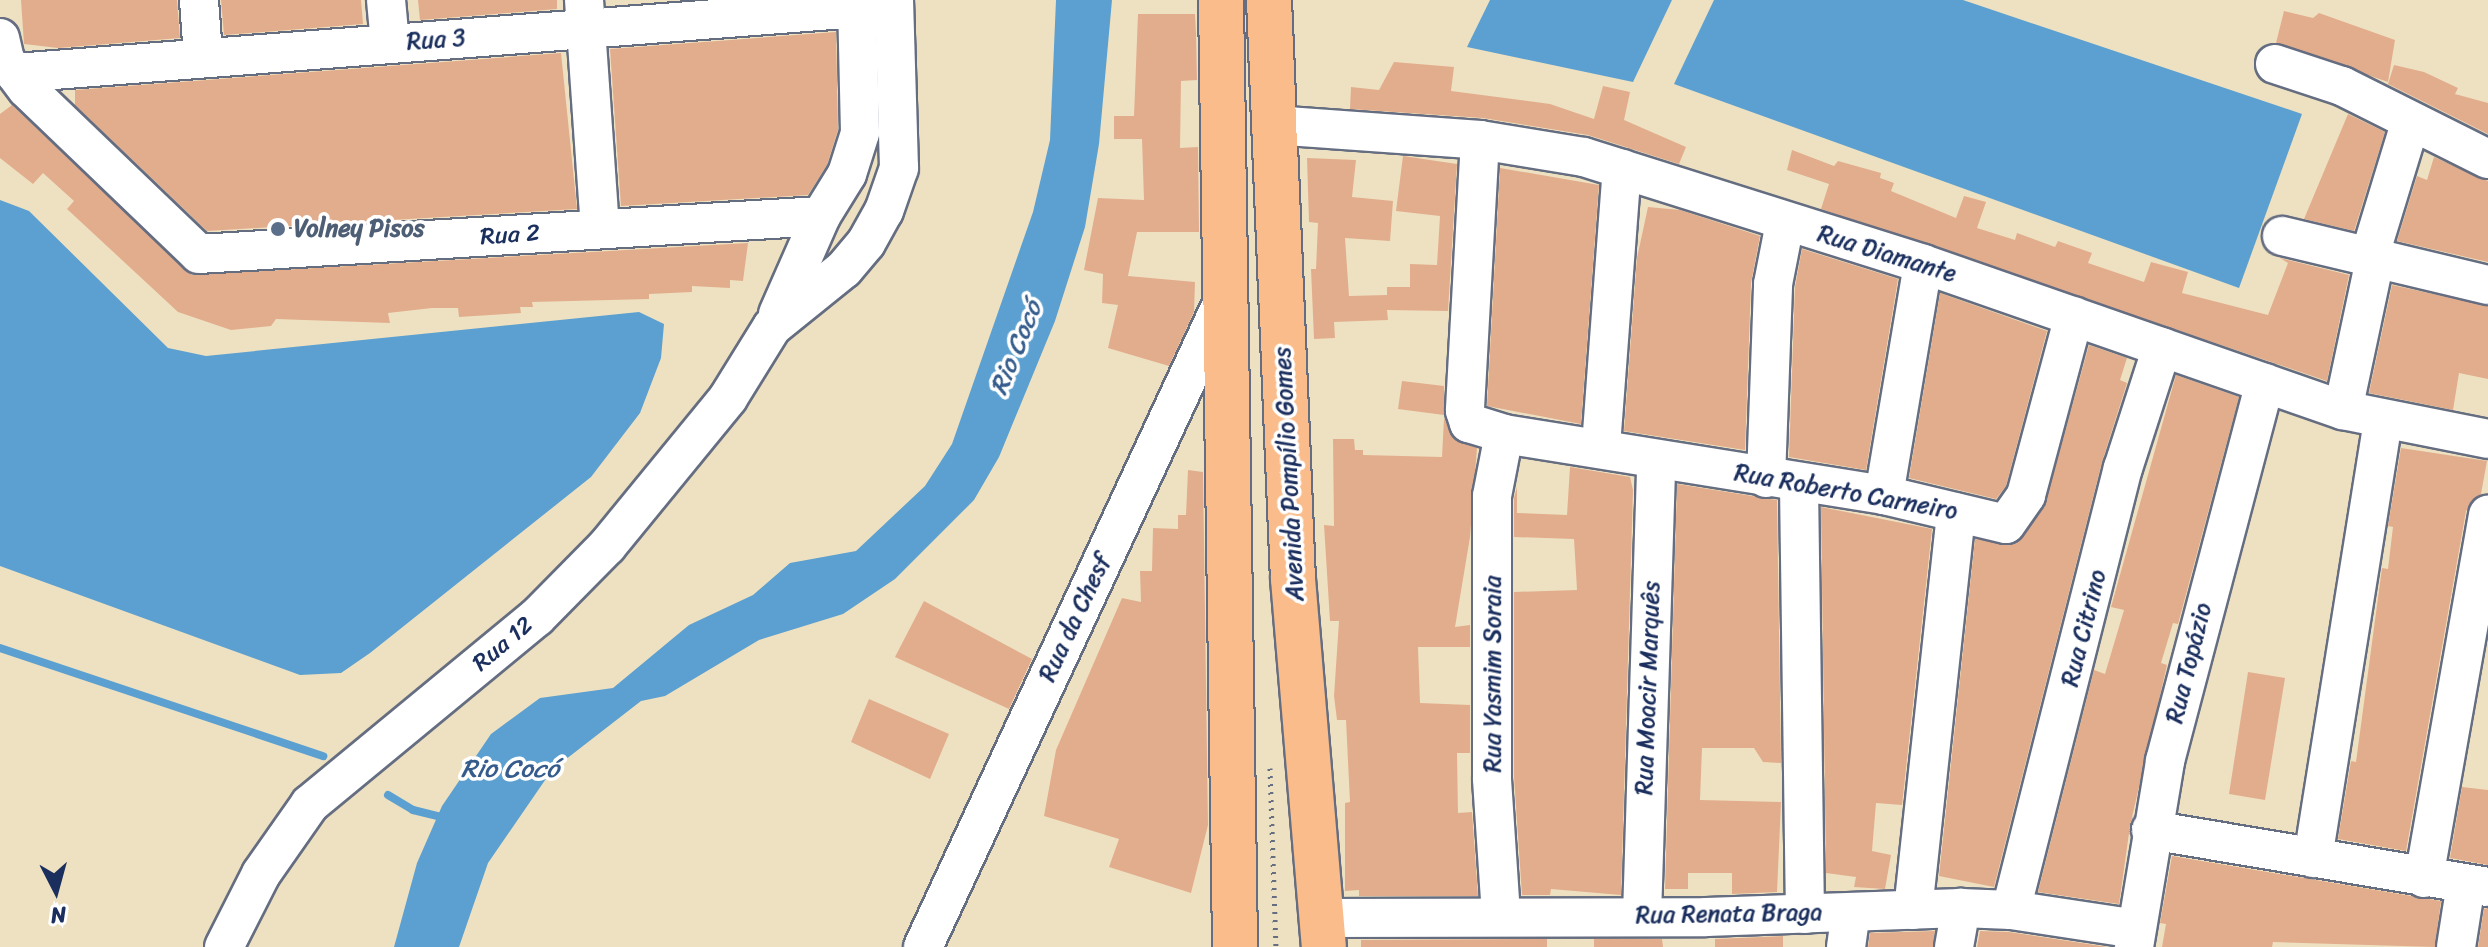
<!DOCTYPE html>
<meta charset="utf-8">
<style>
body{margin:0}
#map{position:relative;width:2488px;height:947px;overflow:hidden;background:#eee1c1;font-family:Sriracha,sans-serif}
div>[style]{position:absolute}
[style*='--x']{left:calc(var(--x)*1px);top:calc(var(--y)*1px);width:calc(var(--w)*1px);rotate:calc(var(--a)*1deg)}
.water>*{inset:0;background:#5ba0d0}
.stream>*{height:8px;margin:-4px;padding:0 4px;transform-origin:4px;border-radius:4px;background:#5ba0d0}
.building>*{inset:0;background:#e2ad8d}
.path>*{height:5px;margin-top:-2.5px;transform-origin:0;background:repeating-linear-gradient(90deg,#656d81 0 2px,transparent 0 8px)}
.roads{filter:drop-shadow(2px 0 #656d81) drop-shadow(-2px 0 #656d81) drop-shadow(0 2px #656d81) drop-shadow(0 -2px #656d81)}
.minor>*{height:38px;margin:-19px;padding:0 19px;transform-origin:19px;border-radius:19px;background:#fff}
.major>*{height:44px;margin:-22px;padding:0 22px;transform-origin:22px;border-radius:22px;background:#f9bc8a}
.dots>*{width:22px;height:22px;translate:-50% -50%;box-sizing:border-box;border:4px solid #fff;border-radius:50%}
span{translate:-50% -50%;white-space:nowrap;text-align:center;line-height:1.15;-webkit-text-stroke:7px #fff;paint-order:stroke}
.street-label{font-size:24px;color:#1b2f5e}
.service-label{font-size:24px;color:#4e5e75;font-weight:700}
.left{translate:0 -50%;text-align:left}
.water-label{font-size:26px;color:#355c8c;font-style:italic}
.north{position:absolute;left:16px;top:851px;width:80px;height:80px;-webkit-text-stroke:6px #fff;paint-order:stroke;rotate:174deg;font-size:22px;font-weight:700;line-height:32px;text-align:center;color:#1b2f5e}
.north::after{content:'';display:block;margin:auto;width:28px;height:36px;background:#1b2f5e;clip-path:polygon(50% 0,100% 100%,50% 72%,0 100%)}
</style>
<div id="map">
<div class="water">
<i style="clip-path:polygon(1056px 0,1112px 0,1099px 144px,1085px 227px,1055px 321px,999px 457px,974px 500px,895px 579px,843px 614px,759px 640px,665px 696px,641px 701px,552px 770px,488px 863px,459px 947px,394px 947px,417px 863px,442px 806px,491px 734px,540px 698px,613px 688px,689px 625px,753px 595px,790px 563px,856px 551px,925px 486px,952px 444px,1033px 212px,1050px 140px)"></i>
<i style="clip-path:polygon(1490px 0,1672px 0,1633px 82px,1467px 47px)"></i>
<i style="clip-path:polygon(1714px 0,1963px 0,2302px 114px,2239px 288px,1674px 84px)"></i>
<i style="clip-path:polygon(0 200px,29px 211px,168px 348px,206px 356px,639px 312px,664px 324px,661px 358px,640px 413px,591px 477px,370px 653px,341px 673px,300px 675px,0 566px)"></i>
</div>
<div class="stream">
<i style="--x:0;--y:648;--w:341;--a:18.5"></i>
<i style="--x:388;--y:795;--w:29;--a:31"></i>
<i style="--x:413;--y:810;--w:34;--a:14"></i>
</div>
<div class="building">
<i style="clip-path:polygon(21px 0,177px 0,180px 38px,58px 48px,24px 44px)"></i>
<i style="clip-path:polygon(221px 0,361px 0,363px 24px,224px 35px)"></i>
<i style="clip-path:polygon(418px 0,557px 0,557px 9px,420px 20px)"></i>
<i style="clip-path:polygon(2284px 11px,2313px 18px,2319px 13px,2395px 40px,2388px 82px,2276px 43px)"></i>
<i style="clip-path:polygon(1138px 14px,1195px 14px,1196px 34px,1197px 80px,1181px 81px,1180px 148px,1198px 147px,1199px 232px,1137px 232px,1128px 276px,1195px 282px,1194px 312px,1169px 366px,1108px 348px,1118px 305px,1102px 303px,1103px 274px,1084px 270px,1098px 198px,1144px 200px,1142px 139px,1114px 139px,1114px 116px,1134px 116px)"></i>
<i style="clip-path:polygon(836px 32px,838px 130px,827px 165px,808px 195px,621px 206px,610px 49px)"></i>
<i style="clip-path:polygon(561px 53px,577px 209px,207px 231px,75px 105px,75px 90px)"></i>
<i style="clip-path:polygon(1394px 62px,1454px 67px,1451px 91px,1550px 104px,1594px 119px,1603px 86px,1630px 92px,1624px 120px,1686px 147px,1679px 164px,1588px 135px,1483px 118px,1350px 109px,1351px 87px,1379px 90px)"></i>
<i style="clip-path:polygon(2394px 65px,2424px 72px,2458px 88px,2455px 94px,2488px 103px,2488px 134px,2388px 84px)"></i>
<i style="clip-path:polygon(12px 105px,192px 275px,748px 243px,743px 281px,730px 280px,730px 288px,692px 286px,692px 292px,649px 294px,649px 299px,532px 302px,533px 307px,520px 307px,521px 313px,459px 317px,458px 308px,432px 308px,388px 313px,390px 323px,276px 319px,271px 326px,231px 330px,178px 312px,67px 209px,74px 201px,43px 173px,33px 184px,0 158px,0 114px)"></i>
<i style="clip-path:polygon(2348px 114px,2385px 132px,2354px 231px,2304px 219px)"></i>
<i style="clip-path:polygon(1792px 150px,1834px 166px,1838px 161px,1881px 173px,1880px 178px,1894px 183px,1891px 191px,1956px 218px,1964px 196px,1986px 202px,1977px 228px,2015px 240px,2017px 233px,2055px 247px,2058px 241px,2092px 253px,2088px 263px,2144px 282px,2151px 262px,2188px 272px,2182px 293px,2268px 315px,2288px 263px,2280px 258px,2349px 275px,2327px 381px,1821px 209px,1829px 184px,1787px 170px)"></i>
<i style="clip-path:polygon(1403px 156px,1457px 164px,1448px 311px,1387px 310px,1388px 320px,1334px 322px,1335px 338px,1314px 339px,1311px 269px,1316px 269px,1318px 223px,1309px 222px,1307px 158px,1356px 160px,1352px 197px,1393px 201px,1390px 241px,1345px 238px,1349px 296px,1387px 295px,1387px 287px,1410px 287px,1410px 264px,1437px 265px,1440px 216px,1396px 211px)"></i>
<i style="clip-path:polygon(2434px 157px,2488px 181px,2488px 262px,2397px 241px,2417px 176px,2427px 180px)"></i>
<i style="clip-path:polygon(1500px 168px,1599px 185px,1581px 424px,1487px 406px)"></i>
<i style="clip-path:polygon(1648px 207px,1680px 210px,1760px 236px,1751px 283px,1745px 450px,1624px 431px,1637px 258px)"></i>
<i style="clip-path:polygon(1802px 249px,1898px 279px,1866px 470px,1789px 457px,1795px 287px)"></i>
<i style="clip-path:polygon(2392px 285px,2488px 306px,2488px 379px,2459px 373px,2453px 410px,2369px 393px)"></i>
<i style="clip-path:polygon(1940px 293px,2047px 331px,2006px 486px,1996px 499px,1909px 478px)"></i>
<i style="clip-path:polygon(2089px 345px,2127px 358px,2120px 380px,2127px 383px,2102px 462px,1994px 887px,1939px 876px,1975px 539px,2015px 544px,2044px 508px)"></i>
<i style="clip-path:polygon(2176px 375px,2239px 397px,2178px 624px,2173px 623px,2161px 663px,2167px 665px,2130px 826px,2119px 904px,2038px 892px,2094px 670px,2105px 674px,2124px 610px,2111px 607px)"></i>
<i style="clip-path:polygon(1402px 381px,1444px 386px,1444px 415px,1398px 409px)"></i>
<i style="clip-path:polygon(1444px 418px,1454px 439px,1477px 448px,1470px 537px,1455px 627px,1470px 625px,1470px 647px,1418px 647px,1420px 703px,1470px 705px,1470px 753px,1457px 753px,1458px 813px,1472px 812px,1478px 896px,1359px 896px,1359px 890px,1345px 891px,1345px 803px,1350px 802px,1346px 720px,1337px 720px,1334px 696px,1339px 621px,1330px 621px,1324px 525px,1334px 526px,1333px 439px,1354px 439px,1355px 450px,1363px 450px,1363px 455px,1442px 457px)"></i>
<i style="clip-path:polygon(2401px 448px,2487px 461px,2481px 494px,2466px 511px,2406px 851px,2338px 839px,2351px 761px,2356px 762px,2382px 568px,2388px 569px,2393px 527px,2388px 526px)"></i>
<i style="clip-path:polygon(1570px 467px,1630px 477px,1633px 490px,1621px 895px,1551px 889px,1550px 895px,1522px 895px,1514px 777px,1514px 592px,1577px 590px,1574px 539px,1514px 537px,1514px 498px,1517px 487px,1517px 513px,1567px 515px)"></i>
<i style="clip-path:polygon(1188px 470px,1203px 472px,1208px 825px,1191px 893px,1109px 867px,1119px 839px,1044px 816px,1056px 750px,1122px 598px,1141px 602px,1140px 571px,1152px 571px,1153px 528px,1178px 529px,1178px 515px,1186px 515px)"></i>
<i style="clip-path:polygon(1677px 484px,1777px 500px,1781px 763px,1763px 762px,1754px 748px,1702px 748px,1700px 800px,1781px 802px,1777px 892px,1732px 894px,1732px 873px,1688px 873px,1688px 889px,1665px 889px)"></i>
<i style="clip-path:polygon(1821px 507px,1932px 529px,1902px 805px,1876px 803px,1872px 851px,1891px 855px,1885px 889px,1854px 887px,1856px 877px,1826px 873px)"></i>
<i style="clip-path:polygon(924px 601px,1032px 659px,1009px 709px,895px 657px)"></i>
<i style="clip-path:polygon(2248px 672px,2285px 678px,2265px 800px,2229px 794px)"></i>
<i style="clip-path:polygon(869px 699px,949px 734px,930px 779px,851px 742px)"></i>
<i style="clip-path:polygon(2462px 787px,2488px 790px,2488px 865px,2450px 858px)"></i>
<i style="clip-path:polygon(2172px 856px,2441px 901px,2435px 947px,2273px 942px,2272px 947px,2162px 947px,2166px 924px,2160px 923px)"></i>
<i style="clip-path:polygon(2488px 908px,2488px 947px,2478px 947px,2484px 909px)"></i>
<i style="clip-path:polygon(1935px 931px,1933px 947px,1868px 947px,1870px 933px)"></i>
<i style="clip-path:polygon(1980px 931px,2009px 932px,2108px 947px,1977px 947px)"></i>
<i style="clip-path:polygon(1783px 936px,1783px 947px,1715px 947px,1715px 939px)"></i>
<i style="clip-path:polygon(1547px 939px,1547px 947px,1361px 947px,1361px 940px)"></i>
<i style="clip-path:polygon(1594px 939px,1662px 939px,1663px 947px,1594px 947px)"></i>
</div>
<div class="path">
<i style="--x:1270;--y:768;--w:179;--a:88.1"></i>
</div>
<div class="roads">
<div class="minor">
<i style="--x:199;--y:0;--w:56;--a:85.9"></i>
<i style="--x:386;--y:0;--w:43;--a:84.7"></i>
<i style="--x:584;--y:0;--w:229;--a:86"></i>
<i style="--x:0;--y:38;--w:23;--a:77"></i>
<i style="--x:5;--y:60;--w:36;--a:53"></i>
<i style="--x:27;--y:89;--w:238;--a:43.8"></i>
<i style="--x:199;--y:254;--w:623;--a:-3.5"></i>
<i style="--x:2275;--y:64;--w:71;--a:18.2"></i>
<i style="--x:2342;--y:86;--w:163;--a:26.6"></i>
<i style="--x:15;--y:73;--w:845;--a:-4.41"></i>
<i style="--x:1273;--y:125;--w:208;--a:4.1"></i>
<i style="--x:1480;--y:140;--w:105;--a:9.3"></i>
<i style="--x:1584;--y:157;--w:355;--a:17.5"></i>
<i style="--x:1923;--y:264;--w:445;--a:19.2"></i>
<i style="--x:2343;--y:410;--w:148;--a:11.3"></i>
<i style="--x:1480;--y:140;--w:271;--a:93.2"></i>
<i style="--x:1465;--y:411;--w:13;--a:72"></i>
<i style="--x:1469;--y:423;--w:37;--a:17"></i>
<i style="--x:1504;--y:434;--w:385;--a:9.1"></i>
<i style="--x:1884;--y:495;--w:125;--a:13.4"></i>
<i style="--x:2006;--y:524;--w:35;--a:-55"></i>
<i style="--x:2026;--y:495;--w:185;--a:-75"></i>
<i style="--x:2282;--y:236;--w:212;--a:13.4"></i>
<i style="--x:2369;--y:258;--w:140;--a:-73"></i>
<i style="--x:778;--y:314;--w:107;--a:-66.3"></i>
<i style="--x:821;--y:216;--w:49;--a:-58.2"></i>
<i style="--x:847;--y:174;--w:43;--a:-72.4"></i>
<i style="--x:860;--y:133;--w:133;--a:-91.3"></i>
<i style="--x:2343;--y:410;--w:154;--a:-78"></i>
<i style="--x:1601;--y:446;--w:278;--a:-85.7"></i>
<i style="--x:1766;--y:478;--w:194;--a:-87.9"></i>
<i style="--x:1773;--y:284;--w:62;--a:-78.9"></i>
<i style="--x:1799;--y:486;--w:428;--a:89.2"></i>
<i style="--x:1884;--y:495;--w:234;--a:-80.4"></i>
<i style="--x:2151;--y:830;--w:342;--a:9.6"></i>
<i style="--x:2313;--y:858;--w:443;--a:-80.9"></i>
<i style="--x:2424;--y:878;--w:369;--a:-80"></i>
<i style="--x:1913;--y:910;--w:400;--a:-83.8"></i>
<i style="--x:2011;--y:910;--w:456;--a:-75.8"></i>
<i style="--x:2123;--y:468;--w:127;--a:-72.1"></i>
<i style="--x:1501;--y:915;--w:137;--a:-93.8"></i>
<i style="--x:1492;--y:778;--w:282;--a:-90"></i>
<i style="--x:1492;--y:496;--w:63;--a:-79"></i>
<i style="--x:1642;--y:916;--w:456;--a:-88.2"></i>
<i style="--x:1321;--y:918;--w:385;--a:-0.1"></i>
<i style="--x:1706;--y:917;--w:255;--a:-2"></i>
<i style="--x:1961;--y:908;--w:50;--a:2.3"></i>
<i style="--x:2011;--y:910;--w:126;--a:8.6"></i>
<i style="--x:224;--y:947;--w:82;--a:-63.1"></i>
<i style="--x:261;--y:874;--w:85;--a:-55"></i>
<i style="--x:310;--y:804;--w:294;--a:-39.5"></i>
<i style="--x:537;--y:617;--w:100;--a:-45.4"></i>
<i style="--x:607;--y:546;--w:191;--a:-50.7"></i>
<i style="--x:728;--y:398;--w:84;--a:-58.2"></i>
<i style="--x:772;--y:327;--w:92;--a:-38.9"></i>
<i style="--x:844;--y:269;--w:34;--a:-50"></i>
<i style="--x:866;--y:243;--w:37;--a:-61"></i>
<i style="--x:884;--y:211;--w:46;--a:-70.8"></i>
<i style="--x:899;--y:168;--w:168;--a:-91.7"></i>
<i style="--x:923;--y:947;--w:719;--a:-65.07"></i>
<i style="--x:1846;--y:947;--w:35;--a:-82"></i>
<i style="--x:1954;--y:947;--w:40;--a:-80"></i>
<i style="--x:2134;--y:947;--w:189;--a:-80.5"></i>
<i style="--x:2165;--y:761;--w:391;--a:-75.2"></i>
<i style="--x:2456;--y:947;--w:64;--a:-81"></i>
</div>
<div class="major">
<i style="--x:1221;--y:0;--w:947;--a:89.15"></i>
<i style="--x:1269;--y:0;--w:579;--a:87.63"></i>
<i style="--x:1293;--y:579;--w:369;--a:85.2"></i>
</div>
</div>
<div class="dots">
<i style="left:278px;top:229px;background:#5c6f8a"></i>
</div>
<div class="street-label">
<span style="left:436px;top:40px;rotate:-4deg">Rua 3</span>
<span style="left:510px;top:235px;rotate:-4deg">Rua 2</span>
<span style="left:1887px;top:254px;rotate:17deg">Rua Diamante</span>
<span style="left:1289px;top:474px;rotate:-93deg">Avenida Pompílio Gomes</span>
<span style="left:1846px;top:492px;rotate:10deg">Rua Roberto Carneiro</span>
<span style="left:1075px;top:618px;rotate:-65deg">Rua da Chesf</span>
<span style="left:2084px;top:628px;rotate:-76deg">Rua Citrino</span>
<span style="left:503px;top:644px;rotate:-40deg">Rua 12</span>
<span style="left:2189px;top:663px;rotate:-76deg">Rua Topázio</span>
<span style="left:1493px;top:674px;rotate:-90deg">Rua Yasmim Soraia</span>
<span style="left:1648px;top:688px;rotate:-88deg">Rua Moacir Marquês</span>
<span style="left:1729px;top:914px;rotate:-1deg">Rua Renata Braga</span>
</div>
<div class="service-label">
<span class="left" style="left:294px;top:229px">Volney Pisos</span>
</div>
<div class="water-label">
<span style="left:1016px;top:348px;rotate:-68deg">Rio Cocó</span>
<span style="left:510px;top:769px">Rio Cocó</span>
</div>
<div class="north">N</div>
</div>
